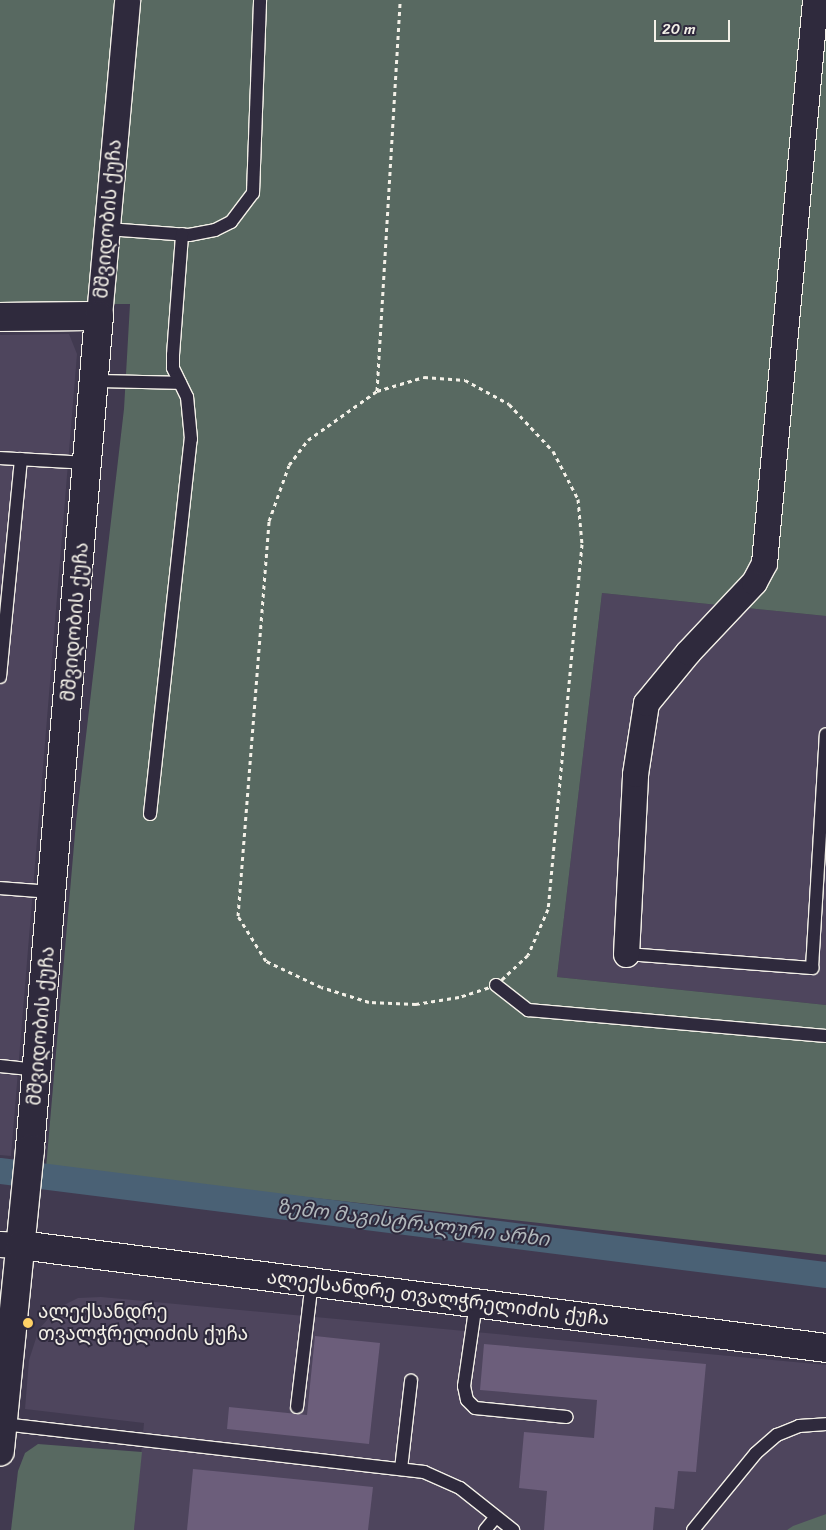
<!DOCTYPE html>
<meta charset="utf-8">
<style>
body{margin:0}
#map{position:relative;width:826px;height:1530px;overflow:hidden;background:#413a50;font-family:Sriracha,"Noto Sans Georgian",sans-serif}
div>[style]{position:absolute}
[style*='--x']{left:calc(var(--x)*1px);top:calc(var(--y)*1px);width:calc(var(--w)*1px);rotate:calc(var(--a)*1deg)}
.built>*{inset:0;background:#4e455d}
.green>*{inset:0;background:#586961}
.canal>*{height:26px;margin:-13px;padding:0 13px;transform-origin:13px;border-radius:13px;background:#4a6175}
.building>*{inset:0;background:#6c5e7b}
.path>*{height:3px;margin-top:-1.5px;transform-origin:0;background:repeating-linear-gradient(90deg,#f4f1e8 0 4px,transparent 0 8px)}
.roads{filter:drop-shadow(1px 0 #f4f1e8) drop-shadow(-1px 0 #f4f1e8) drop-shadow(0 1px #f4f1e8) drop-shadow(0 -1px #f4f1e8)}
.lane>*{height:12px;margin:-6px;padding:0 6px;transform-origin:6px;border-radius:6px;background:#2f2a3d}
.street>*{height:25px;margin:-12.5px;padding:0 12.5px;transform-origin:12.5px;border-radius:12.5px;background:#2f2a3d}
.secondary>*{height:28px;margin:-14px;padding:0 14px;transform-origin:14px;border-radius:14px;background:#2f2a3d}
.dots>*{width:14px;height:14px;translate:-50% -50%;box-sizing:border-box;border:2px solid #2f2a3d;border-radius:50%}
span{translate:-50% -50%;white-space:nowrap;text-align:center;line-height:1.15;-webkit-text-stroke:4px #2f2a3d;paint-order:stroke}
.street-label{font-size:19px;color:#f4f1e8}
.poi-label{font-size:19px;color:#f4f1e8}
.left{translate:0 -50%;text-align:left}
.water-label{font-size:20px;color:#b0b7ba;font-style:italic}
.scale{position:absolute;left:654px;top:20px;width:76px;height:22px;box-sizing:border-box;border:2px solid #f4f1e8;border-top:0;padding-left:6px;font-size:15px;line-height:18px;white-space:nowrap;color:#f4f1e8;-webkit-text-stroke:4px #2f2a3d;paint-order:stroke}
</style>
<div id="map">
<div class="built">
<i style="clip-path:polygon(69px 334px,77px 354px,11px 1156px,0 1155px,0 335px)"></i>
<i style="clip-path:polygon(602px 593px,826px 616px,826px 1005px,557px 977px)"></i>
<i style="clip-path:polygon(101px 1297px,826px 1365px,826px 1514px,787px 1530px,134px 1530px,144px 1423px,25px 1409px,29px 1360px,39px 1329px,58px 1308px,78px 1298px)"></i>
</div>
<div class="green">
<i style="clip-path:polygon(0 0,826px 0,826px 616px,602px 593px,557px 977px,826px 1005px,826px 1255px,46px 1168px,76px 822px,124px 409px,130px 304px,0 304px)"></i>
<i style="clip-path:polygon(38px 1444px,142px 1452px,134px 1530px,11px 1530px,18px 1471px,25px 1453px)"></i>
<i style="clip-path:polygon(826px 1514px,826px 1530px,787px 1530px,793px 1526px)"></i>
</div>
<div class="canal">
<i style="--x:0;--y:1171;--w:833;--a:7.18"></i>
</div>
<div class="building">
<i style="clip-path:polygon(315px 1336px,380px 1343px,369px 1444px,227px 1429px,229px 1407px,307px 1415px)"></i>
<i style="clip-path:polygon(484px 1344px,706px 1364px,696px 1472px,678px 1471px,674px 1509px,655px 1507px,653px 1530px,544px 1530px,547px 1491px,519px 1488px,524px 1432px,594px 1438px,597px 1400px,480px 1390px)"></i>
<i style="clip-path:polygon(193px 1469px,373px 1487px,368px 1530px,187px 1530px)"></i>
</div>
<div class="path">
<i style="--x:424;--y:377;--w:41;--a:4.2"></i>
<i style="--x:465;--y:380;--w:50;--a:28.6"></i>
<i style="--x:509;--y:404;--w:64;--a:46.9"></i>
<i style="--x:553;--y:451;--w:54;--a:62.5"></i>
<i style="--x:578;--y:499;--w:45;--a:84.9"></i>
<i style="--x:582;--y:544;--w:367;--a:95.3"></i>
<i style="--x:548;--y:909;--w:50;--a:113.5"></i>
<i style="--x:528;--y:955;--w:44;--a:136.8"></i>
<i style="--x:496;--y:985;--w:39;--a:162"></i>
<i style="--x:459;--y:997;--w:44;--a:170.8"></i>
<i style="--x:416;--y:1004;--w:47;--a:-177.6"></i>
<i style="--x:369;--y:1002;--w:50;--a:-162.6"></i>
<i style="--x:321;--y:987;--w:61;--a:-154.7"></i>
<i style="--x:266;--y:961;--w:53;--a:-121.9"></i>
<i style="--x:238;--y:916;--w:396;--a:-85.5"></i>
<i style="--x:269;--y:521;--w:59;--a:-70.3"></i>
<i style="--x:289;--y:465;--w:31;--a:-53"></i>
<i style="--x:308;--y:440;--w:85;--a:-35.4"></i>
<i style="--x:377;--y:391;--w:49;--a:-16.6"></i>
<i style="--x:377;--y:391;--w:392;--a:-86.6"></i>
</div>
<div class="roads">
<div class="lane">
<i style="--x:107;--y:229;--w:82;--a:4.2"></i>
<i style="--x:189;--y:235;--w:26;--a:-11"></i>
<i style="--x:215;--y:230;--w:18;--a:-27"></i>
<i style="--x:231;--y:222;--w:36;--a:-53"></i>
<i style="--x:253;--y:193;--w:193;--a:-87.9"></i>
<i style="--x:94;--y:381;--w:86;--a:1.3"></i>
<i style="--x:0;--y:458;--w:87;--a:3.3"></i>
<i style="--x:0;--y:677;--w:219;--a:-84.5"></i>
<i style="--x:150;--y:814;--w:377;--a:-83.8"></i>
<i style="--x:191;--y:439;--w:42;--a:-95.4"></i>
<i style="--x:187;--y:397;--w:32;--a:-116"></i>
<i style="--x:173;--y:368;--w:13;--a:-90"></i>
<i style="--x:173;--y:355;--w:121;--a:-85.7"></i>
<i style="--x:0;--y:888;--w:52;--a:4.4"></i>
<i style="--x:626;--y:954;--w:187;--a:4.3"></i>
<i style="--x:812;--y:968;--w:234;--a:-86.6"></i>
<i style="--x:496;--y:985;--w:41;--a:38"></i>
<i style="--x:528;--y:1010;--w:299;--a:5"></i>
<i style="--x:0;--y:1066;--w:37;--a:6"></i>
<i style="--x:476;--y:1303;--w:84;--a:98.2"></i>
<i style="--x:464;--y:1386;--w:14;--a:78"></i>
<i style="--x:467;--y:1400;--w:11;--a:45"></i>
<i style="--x:475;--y:1408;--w:92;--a:5.6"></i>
<i style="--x:297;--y:1407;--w:126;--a:-83.2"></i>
<i style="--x:3;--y:1424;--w:424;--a:6.5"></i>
<i style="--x:424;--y:1472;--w:39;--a:24"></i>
<i style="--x:460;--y:1488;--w:68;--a:38.4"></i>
<i style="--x:401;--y:1469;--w:89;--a:-83.5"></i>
<i style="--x:485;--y:1530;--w:17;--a:-50"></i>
<i style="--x:693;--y:1530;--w:99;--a:-50.7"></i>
<i style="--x:756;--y:1453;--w:28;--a:-41"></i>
<i style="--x:777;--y:1435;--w:24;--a:-22"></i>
<i style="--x:799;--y:1426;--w:27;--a:-4"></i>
</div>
<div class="street">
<i style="--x:99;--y:316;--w:317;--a:-84.9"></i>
<i style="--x:626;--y:954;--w:180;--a:-87.1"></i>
<i style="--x:635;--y:774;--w:72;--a:-81.2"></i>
<i style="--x:646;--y:703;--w:66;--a:-50.5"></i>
<i style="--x:688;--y:652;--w:96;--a:-46.7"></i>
<i style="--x:754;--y:582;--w:21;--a:-62"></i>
<i style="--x:764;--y:563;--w:565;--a:-84.82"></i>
<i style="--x:0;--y:1244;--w:20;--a:3"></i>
</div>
<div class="secondary">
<i style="--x:0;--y:317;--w:99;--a:-0.6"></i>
<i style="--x:99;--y:316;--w:836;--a:94.74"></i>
<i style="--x:30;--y:1149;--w:304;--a:95.7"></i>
<i style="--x:20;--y:1245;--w:813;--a:7.28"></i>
</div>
</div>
<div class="dots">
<i style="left:28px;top:1323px;background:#ffd166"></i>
</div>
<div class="street-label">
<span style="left:108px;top:219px;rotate:-85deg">მშვიდობის ქუჩა</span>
<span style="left:75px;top:622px;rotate:-85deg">მშვიდობის ქუჩა</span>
<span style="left:41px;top:1026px;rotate:-85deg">მშვიდობის ქუჩა</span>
<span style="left:438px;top:1298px;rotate:7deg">ალექსანდრე თვალჭრელიძის ქუჩა</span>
</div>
<div class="poi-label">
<span class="left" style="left:38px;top:1323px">ალექსანდრე<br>თვალჭრელიძის ქუჩა</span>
</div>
<div class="water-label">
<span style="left:413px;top:1223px;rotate:7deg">ზემო მაგისტრალური არხი</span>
</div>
<div class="scale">20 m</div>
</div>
